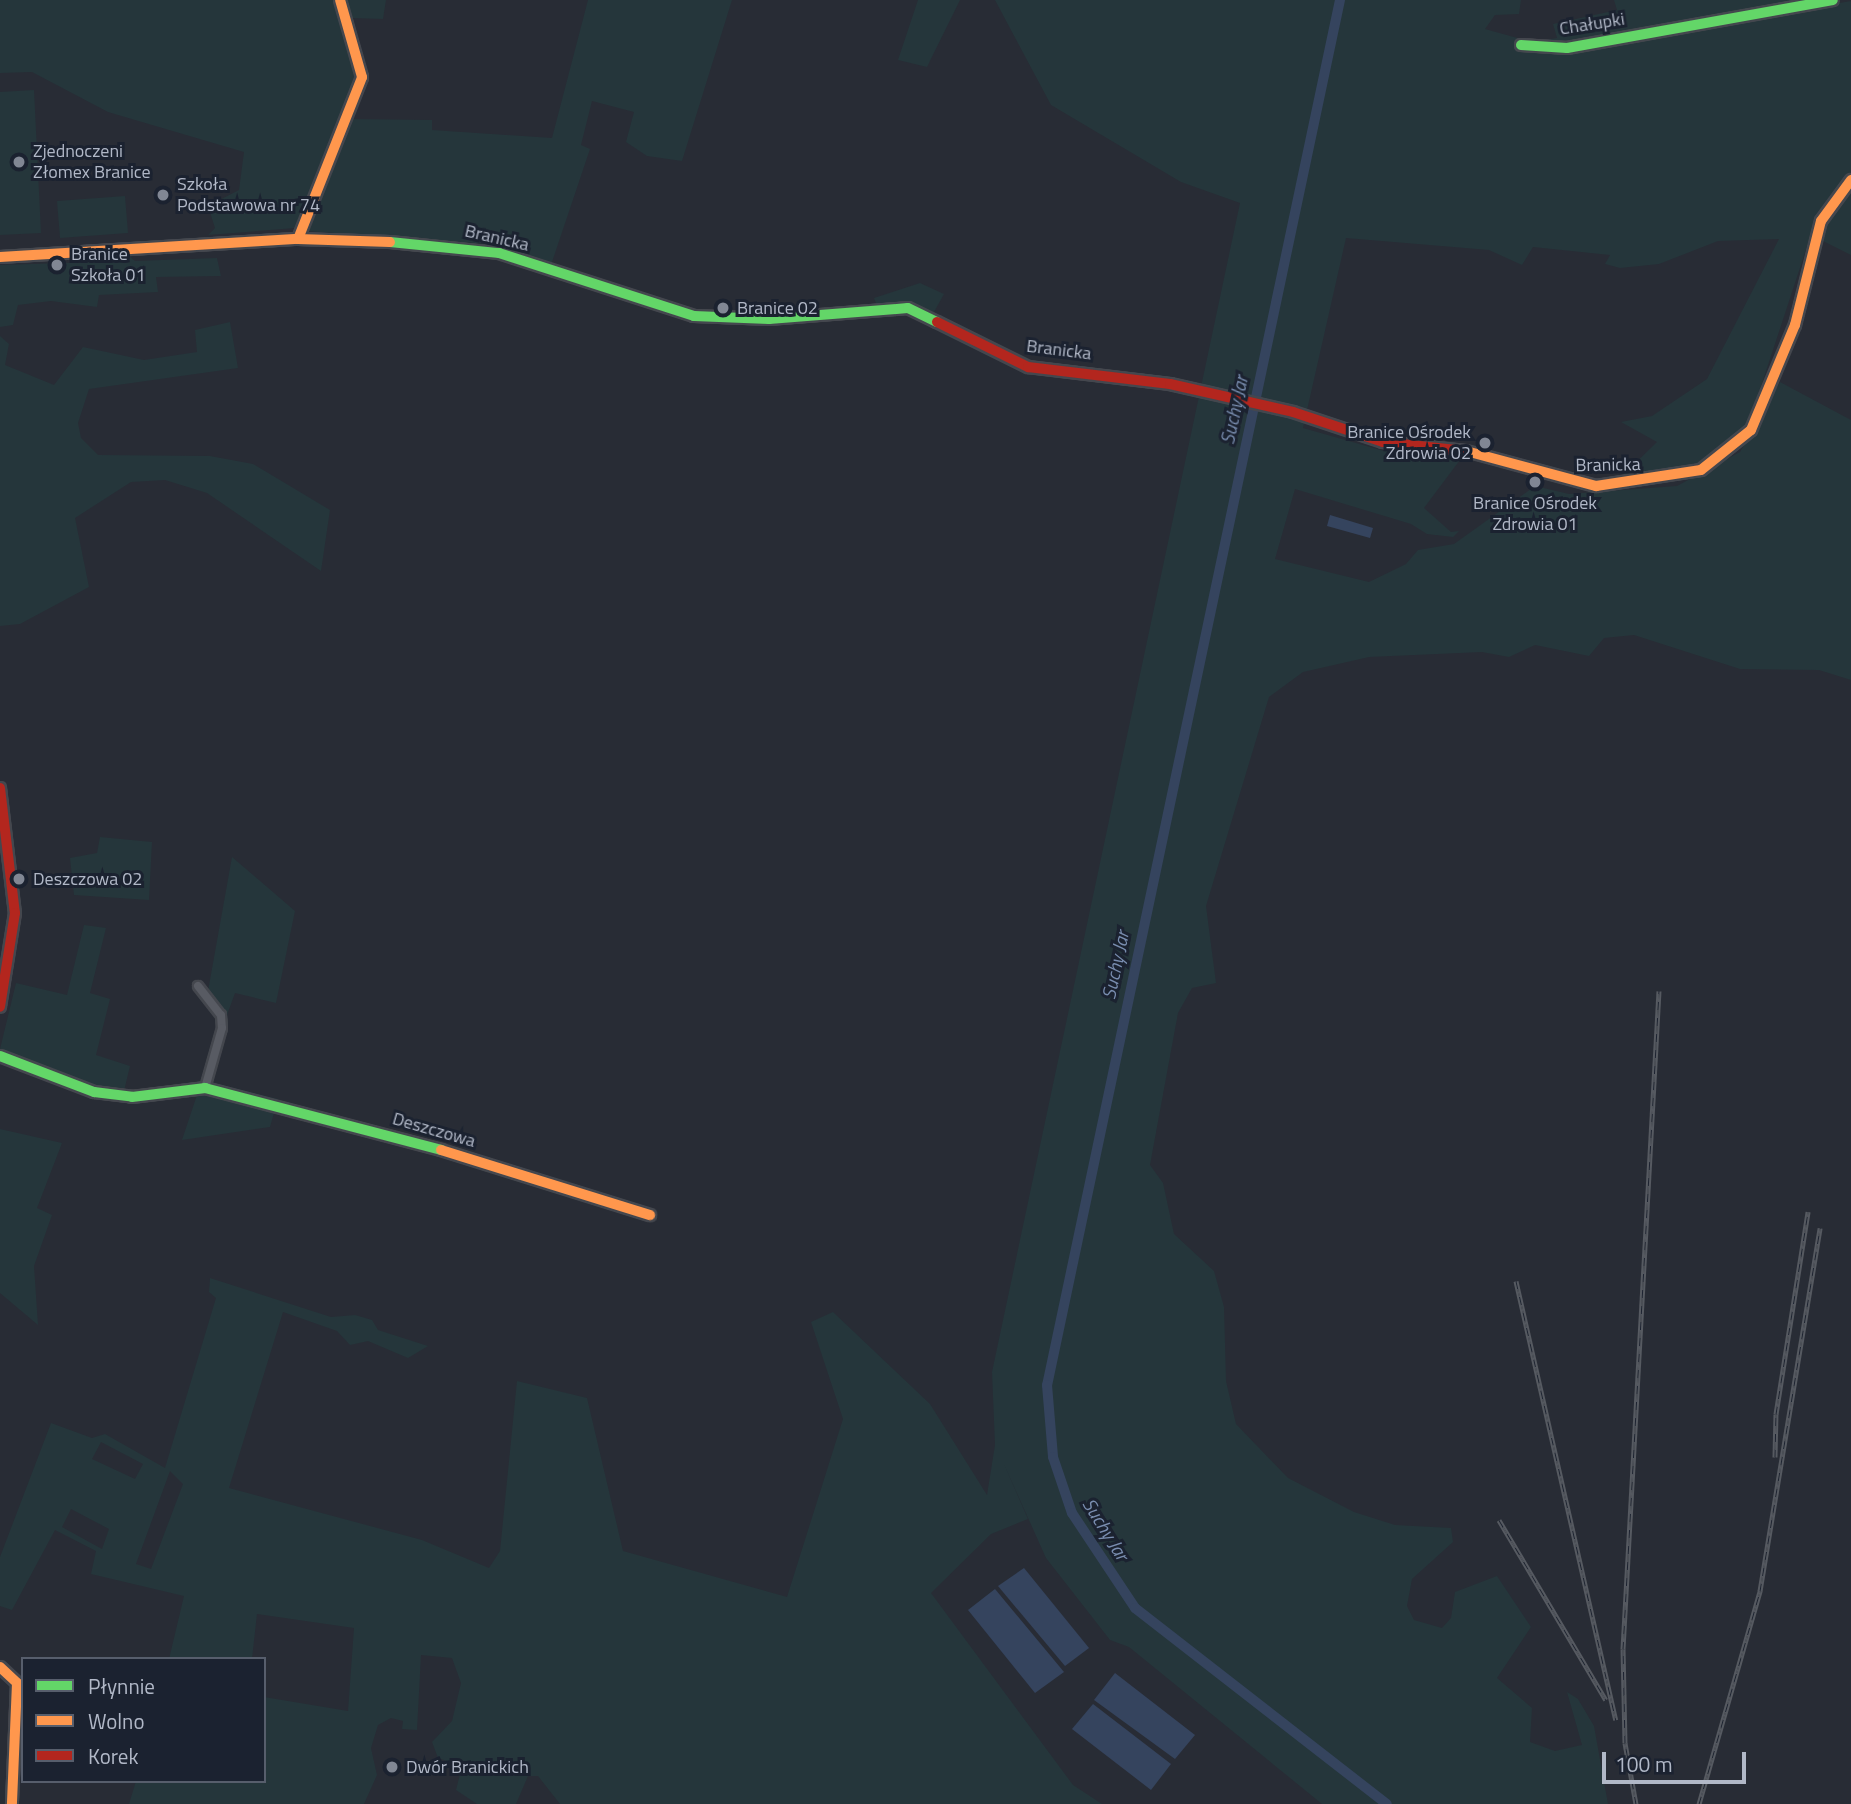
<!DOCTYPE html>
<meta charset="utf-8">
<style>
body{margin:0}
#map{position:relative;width:1851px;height:1804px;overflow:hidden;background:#282c35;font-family:"Titillium Web",sans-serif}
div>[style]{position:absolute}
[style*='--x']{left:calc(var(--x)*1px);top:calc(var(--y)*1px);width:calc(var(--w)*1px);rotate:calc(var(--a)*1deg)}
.green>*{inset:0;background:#25363b}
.water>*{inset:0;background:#35445e}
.canal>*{height:10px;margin:-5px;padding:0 5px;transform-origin:5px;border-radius:5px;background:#35445e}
.roads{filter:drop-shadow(2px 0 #44474e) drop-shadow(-2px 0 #44474e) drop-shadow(0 2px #44474e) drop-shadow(0 -2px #44474e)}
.street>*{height:8px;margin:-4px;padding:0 4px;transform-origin:4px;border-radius:4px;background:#585b63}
.fast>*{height:10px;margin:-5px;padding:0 5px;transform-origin:5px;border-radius:5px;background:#63d668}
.slow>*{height:10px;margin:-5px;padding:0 5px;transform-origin:5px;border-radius:5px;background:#ff974d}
.jam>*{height:10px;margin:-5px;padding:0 5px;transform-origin:5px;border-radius:5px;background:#b3261e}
.rail>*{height:5px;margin-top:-2.5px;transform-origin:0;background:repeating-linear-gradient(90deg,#1b2230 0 8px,#565a61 0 16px);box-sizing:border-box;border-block:2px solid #565a61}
.dots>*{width:19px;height:19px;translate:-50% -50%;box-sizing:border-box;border:4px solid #1b2230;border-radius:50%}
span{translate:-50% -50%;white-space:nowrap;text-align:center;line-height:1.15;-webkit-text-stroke:6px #1b2230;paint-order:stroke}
.street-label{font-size:18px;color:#b1b8c7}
.poi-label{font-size:18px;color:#b1b8c7}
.left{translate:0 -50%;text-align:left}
.right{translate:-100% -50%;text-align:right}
.water-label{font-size:19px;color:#798daf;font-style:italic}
.legend{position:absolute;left:21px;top:1657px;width:245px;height:126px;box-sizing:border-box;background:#1b2230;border:2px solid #575e6c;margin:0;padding:9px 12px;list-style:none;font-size:21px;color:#b1b8c7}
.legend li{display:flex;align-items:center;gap:14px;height:35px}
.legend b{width:35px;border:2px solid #575e6c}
.scale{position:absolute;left:1602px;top:1752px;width:144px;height:32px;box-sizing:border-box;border:4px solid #b1b8c7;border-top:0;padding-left:9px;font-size:21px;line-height:24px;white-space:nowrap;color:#b1b8c7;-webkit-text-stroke:5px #1b2230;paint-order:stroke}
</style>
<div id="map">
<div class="green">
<i style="clip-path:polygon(0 0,335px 0,358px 59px,355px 82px,295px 228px,208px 235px,215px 228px,208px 206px,239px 190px,244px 152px,108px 112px,32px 72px,0 73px)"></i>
<i style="clip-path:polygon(343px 0,386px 0,383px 19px,352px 18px)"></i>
<i style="clip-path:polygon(588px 0,732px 0,682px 161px,647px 156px,626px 142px,634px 112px,592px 101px,581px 145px,590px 149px,551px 265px,490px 244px,306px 231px,350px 119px,432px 120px,432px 130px,552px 138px)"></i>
<i style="clip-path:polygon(918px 0,960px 0,927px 67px,898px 60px)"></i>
<i style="clip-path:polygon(evenodd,995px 0,1521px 0,1519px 14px,1495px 15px,1485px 29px,1521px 39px,1519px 46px,1565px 51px,1851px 1px,1851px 176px,1816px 219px,1747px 429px,1708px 461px,1620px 478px,1657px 442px,1621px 422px,1652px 416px,1707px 379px,1779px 239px,1718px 241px,1659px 264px,1620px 268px,1605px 264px,1610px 255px,1533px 247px,1522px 265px,1489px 250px,1346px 238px,1303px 428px,1384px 451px,1460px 460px,1424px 508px,1451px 532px,1459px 531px,1453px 537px,1427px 534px,1411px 524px,1295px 489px,1275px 559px,1369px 582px,1406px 564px,1418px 550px,1454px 544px,1535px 486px,1569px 494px,1677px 486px,1740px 452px,1780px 382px,1851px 420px,1851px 680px,1819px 670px,1740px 669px,1634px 635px,1604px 638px,1589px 656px,1535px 645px,1509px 657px,1482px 652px,1369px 657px,1303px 672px,1269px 697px,1206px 906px,1216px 983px,1192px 988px,1178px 1013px,1150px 1165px,1163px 1183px,1174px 1234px,1214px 1271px,1224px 1307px,1226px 1381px,1236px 1424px,1288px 1478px,1354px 1512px,1395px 1525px,1451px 1528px,1453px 1542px,1412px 1579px,1407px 1606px,1414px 1620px,1442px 1628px,1451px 1618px,1455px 1592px,1497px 1576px,1531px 1627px,1497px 1678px,1532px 1708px,1530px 1742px,1555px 1751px,1582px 1745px,1567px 1692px,1578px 1699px,1594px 1726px,1608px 1804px,1322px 1804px,1129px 1647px,1110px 1640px,1046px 1558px,1003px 1462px,1028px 1519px,991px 1534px,931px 1593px,1073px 1785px,1102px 1804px,560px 1804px,538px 1776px,528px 1776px,516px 1804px,477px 1804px,456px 1790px,462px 1766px,438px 1758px,432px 1742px,452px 1721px,461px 1683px,452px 1658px,421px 1655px,417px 1730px,402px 1729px,403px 1721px,391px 1718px,378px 1725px,371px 1748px,377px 1775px,364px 1804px,129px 1804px,136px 1781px,264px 1781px,264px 1697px,348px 1711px,354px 1628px,257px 1614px,252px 1659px,169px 1659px,184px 1596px,91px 1574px,96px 1551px,55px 1530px,12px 1610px,0 1606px,0 1557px,51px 1423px,92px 1438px,105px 1434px,165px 1468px,216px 1298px,209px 1292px,210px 1278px,331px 1317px,355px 1315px,372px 1320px,378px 1330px,428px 1346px,408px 1358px,368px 1341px,350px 1345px,337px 1331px,283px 1312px,229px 1488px,422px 1540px,489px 1568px,500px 1551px,517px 1381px,587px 1398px,623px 1551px,787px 1597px,843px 1419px,811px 1322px,833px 1312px,930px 1404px,987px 1495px,995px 1445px,992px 1372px,1240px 203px,1181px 182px,1051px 105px,995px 0,101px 1442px,143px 1464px,135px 1479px,92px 1459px,101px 1442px,995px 0,170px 1471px,183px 1484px,151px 1569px,136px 1564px,170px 1471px,995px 0,71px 1509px,109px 1529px,102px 1549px,62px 1527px,71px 1509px)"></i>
<i style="clip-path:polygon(1614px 0,1820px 0,1557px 46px,1532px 42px,1557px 38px,1553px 24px,1617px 10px)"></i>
<i style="clip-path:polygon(34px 90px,41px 233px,0 235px,0 92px)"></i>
<i style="clip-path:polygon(1851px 188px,1851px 255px,1823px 241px,1832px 206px)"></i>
<i style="clip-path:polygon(125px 196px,128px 233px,60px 238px,57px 201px)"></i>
<i style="clip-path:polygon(128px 255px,135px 261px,217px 258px,221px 276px,156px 277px,158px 292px,99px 295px,97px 307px,51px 301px,18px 305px,13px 325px,0 327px,0 265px,128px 261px)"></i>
<i style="clip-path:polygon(920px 283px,944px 294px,934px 312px,876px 303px,874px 298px)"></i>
<i style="clip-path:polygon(230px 322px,238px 368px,89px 389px,78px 423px,81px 438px,98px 455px,210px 456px,253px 464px,330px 510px,321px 571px,207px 493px,165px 480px,131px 482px,75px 518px,89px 587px,20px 624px,0 626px,0 336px,9px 344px,5px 365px,54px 385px,83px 347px,144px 360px,197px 352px,195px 330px)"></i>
<i style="clip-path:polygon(100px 837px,152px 842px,149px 900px,74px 895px,70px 858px,97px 853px)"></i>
<i style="clip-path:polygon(232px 857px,295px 911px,276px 1003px,235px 993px,227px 1015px,208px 991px)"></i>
<i style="clip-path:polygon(84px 925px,106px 928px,90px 993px,110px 999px,96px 1055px,130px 1066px,124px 1091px,92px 1089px,0 1049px,16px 983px,67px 995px)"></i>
<i style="clip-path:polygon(211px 1082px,278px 1099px,270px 1127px,182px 1140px,199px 1089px)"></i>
<i style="clip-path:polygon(0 1129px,62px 1143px,37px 1208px,52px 1215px,34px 1266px,38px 1325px,0 1293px)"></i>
</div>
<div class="water">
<i style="clip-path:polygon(1330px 515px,1373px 528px,1370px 538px,1327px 526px)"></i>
<i style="clip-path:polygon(1024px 1568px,1089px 1648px,1065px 1666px,998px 1586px)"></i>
<i style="clip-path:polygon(995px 1589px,1064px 1672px,1035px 1693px,968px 1610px)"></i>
<i style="clip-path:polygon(1115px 1673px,1195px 1735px,1175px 1759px,1094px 1700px)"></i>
<i style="clip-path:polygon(1093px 1704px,1171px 1764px,1151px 1790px,1072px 1729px)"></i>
</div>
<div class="canal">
<i style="--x:1340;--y:0;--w:1416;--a:101.94"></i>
<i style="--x:1047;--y:1385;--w:72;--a:85.2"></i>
<i style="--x:1053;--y:1457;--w:59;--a:71.3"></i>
<i style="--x:1072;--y:1513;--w:114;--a:56.4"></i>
<i style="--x:1135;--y:1608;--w:319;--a:37.9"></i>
</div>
<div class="roads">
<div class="street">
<i style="--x:198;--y:986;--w:37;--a:52"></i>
<i style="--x:221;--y:1015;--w:13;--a:86"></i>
<i style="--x:222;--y:1028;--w:62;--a:105.8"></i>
</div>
<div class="fast">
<i style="--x:1521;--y:45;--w:46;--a:3.7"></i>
<i style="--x:1567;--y:48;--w:270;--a:-10.2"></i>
<i style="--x:390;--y:242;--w:110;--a:5.8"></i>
<i style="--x:499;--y:253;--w:205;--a:17.9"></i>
<i style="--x:694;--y:316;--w:75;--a:2.3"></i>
<i style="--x:769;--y:319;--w:139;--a:-4.5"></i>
<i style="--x:908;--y:308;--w:32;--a:26"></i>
<i style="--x:0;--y:1056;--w:101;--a:21"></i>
<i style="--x:94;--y:1092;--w:38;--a:7"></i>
<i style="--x:132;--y:1097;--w:74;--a:-7"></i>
<i style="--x:205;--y:1088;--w:244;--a:14.7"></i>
</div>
<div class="slow">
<i style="--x:298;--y:239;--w:174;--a:-68.4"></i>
<i style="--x:362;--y:77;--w:80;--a:-105.9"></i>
<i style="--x:0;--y:257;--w:299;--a:-3.5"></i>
<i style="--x:298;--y:239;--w:92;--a:1.9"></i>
<i style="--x:1466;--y:451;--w:135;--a:15.1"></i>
<i style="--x:1596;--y:486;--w:106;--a:-8.7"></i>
<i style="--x:1701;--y:470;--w:64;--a:-38.7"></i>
<i style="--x:1751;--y:430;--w:114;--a:-67.3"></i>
<i style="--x:1795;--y:325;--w:107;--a:-76"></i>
<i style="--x:1821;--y:221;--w:51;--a:-53.8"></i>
<i style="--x:441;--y:1150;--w:219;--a:17.3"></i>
<i style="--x:0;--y:1667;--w:23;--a:43"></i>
<i style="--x:17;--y:1683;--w:121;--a:92.4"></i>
</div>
<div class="jam">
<i style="--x:937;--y:322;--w:102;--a:26.3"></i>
<i style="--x:1028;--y:367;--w:143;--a:6.8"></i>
<i style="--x:1170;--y:384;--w:126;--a:12.8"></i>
<i style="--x:1293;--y:412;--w:95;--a:18.4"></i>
<i style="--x:1383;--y:442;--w:83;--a:6.2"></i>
<i style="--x:0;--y:788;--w:126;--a:83.2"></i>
<i style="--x:15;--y:913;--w:95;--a:99.1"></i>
</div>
</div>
<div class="rail">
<i style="--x:1516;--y:1281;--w:450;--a:77.2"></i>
<i style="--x:1775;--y:1457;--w:43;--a:-88.7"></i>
<i style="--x:1776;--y:1414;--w:205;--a:-81"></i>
<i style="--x:1499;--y:1520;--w:209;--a:59.3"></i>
<i style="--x:1636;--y:1804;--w:62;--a:-100.2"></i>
<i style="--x:1625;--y:1743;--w:94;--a:-91.2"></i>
<i style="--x:1623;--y:1649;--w:659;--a:-86.87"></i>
<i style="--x:1699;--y:1804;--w:222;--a:-74"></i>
<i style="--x:1760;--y:1591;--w:368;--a:-80.6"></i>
</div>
<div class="dots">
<i style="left:19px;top:162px;background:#818794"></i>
<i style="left:163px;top:195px;background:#818794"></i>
<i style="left:57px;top:265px;background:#818794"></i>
<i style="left:723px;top:308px;background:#818794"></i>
<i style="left:1485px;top:443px;background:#818794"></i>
<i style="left:1535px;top:482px;background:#818794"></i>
<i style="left:19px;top:879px;background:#818794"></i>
<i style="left:392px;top:1767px;background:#818794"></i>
</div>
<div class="street-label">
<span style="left:1592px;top:24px;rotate:-9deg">Chałupki</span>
<span style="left:497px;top:238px;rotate:13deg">Branicka</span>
<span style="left:1059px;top:350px;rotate:7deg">Branicka</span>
<span style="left:1608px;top:465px;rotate:-1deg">Branicka</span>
<span style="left:434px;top:1130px;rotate:16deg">Deszczowa</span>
</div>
<div class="poi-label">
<span class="left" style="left:33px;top:162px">Zjednoczeni<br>Złomex Branice</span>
<span class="left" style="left:177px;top:195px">Szkoła<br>Podstawowa nr 74</span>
<span class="left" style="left:71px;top:265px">Branice<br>Szkoła 01</span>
<span class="left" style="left:737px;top:308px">Branice 02</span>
<span class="right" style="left:1471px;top:443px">Branice Ośrodek<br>Zdrowia 02</span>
<span style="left:1535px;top:514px">Branice Ośrodek<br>Zdrowia 01</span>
<span class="left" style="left:33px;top:879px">Deszczowa 02</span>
<span class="left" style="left:406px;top:1767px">Dwór Branickich</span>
</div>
<div class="water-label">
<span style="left:1234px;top:410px;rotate:-78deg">Suchy Jar</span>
<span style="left:1115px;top:965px;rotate:-78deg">Suchy Jar</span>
<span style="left:1106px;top:1529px;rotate:58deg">Suchy Jar</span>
</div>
<ul class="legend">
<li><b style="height:9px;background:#63d668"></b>Płynnie</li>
<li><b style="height:9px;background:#ff974d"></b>Wolno</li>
<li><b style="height:9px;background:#b3261e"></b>Korek</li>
</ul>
<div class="scale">100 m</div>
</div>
